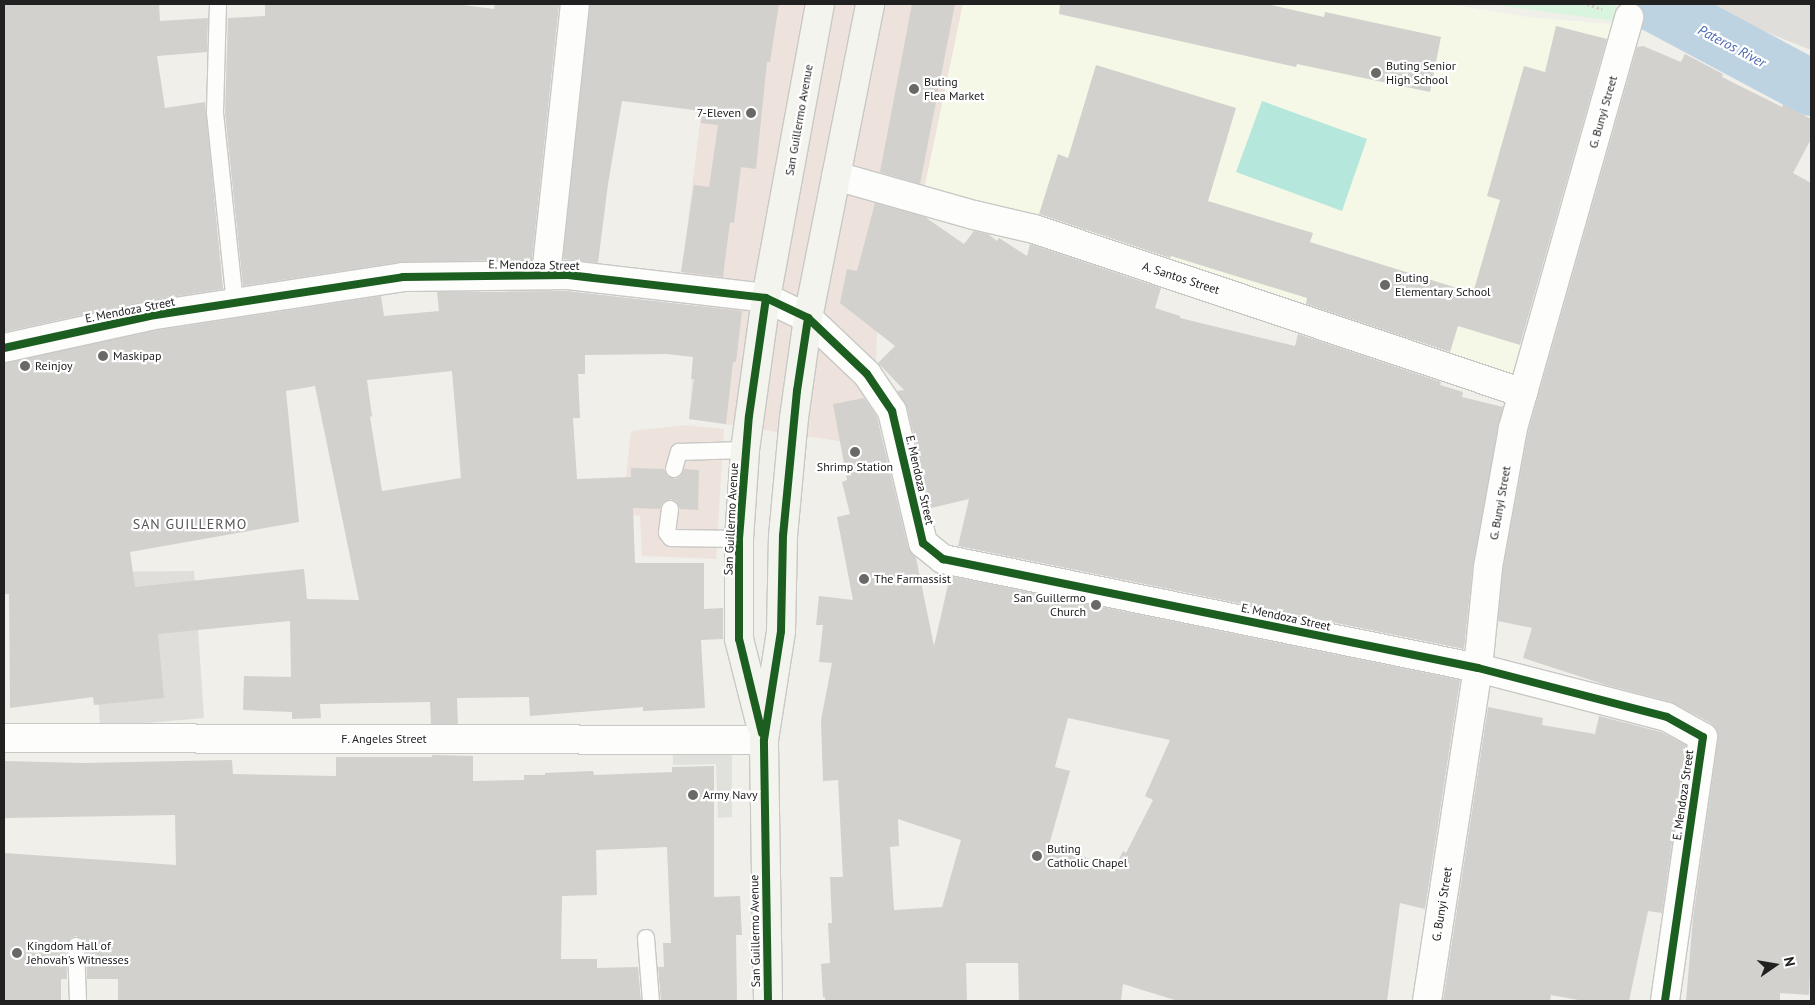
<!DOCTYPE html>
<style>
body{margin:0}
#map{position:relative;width:1815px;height:1005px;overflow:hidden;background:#f0efea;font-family:"PT Sans",sans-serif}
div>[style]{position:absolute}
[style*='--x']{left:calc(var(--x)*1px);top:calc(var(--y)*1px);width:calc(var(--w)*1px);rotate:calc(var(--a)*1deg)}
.residential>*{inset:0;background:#dfdedb}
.commercial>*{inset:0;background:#ede2dc}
.education>*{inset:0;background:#f5f8e7}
.park>*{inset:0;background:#d9f5df}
.pitch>*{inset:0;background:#b6e7dc}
.parking>*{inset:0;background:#e0e0dd}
.river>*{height:56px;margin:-28px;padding:0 28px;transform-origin:28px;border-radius:28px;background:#bed3e2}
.building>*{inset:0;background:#d2d1cd}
.path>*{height:3px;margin-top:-1.5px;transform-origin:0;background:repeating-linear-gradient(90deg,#d8cec9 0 2.5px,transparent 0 5px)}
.roads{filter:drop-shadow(1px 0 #c8c8c6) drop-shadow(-1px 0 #c8c8c6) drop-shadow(0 1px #c8c8c6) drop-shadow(0 -1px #c8c8c6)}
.service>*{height:16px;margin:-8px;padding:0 8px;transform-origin:8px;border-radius:8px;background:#fdfdfc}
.minor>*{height:28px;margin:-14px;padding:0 14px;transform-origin:14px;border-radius:14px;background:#fdfdfc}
.tertiary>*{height:28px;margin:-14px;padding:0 14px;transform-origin:14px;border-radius:14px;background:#fdfdfc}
.secondary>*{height:28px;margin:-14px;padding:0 14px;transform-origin:14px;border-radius:14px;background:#f3f4ed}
.cycleway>*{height:8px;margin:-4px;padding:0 4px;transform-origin:4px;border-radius:4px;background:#1b5e20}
.dots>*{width:14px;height:14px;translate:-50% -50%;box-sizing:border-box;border:2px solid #fff;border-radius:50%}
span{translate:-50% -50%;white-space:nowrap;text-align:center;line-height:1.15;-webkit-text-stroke:4.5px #fff;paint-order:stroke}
.poi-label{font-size:12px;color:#212121}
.left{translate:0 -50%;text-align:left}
.right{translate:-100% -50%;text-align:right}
.street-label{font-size:12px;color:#212121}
.water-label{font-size:14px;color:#4c69b3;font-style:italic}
.neighbourhood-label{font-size:14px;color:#545454;letter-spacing:1px}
.frame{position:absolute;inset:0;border:5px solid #212121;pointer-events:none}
.north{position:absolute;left:1750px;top:940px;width:50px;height:50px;-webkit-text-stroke:4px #fff;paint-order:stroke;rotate:77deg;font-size:14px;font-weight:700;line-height:20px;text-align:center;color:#212121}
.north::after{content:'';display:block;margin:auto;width:18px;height:22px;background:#212121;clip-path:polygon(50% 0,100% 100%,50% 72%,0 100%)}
</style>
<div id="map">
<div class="residential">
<i style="clip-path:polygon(1697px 4px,1811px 4px,1811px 50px)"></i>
<i style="clip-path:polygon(194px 571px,204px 718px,100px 727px,91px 572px)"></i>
</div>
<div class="commercial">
<i style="clip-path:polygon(709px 4px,963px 4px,924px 190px,906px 293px,877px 332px,874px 430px,839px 441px,689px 419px,697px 302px,682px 269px,708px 58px)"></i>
<i style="clip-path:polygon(686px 425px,724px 429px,716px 559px,642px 556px,640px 516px,622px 513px,631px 431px)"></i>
</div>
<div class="education">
<i style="clip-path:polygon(963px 4px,1448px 4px,1528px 17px,1622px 25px,1520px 380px,924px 190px)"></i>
</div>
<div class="park">
<i style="clip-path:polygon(1489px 4px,1609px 4px,1624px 9px,1621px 22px)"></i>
</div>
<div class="pitch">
<i style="clip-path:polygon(1262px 101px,1367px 139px,1342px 211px,1236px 172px)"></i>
</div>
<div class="parking">
<i style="clip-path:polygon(732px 749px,732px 817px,718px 818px,716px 764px,673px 765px,673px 751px)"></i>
</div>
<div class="river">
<i style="--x:1654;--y:4;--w:178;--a:28.1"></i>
</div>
<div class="building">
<i style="clip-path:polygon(4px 4px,159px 4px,160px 21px,208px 18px,207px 52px,157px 56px,165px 108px,205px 102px,223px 289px,146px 301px,4px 332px)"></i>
<i style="clip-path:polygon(265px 4px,455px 4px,494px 9px,495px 4px,559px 4px,532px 260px,401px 262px,243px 286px,225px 113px,228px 18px,265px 16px)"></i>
<i style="clip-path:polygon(590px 4px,779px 4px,770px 62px,767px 62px,756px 169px,741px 167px,734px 223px,730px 222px,723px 277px,681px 272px,694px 185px,709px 187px,718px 125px,701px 123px,702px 111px,622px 101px,608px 184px,598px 263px,563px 259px)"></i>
<i style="clip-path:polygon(912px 4px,955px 4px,920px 184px,880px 172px)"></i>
<i style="clip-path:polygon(1060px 4px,1267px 4px,1324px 17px,1325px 12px,1441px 37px,1430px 92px,1297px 64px,1296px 67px,1059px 14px)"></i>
<i style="clip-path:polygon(1556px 26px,1607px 39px,1520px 345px,1458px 326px,1450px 352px,1306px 304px,1307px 298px,1171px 256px,1170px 258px,1039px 214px,1058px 154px,1068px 158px,1096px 65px,1236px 108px,1208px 201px,1313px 233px,1310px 242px,1473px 293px,1500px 200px,1487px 196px,1524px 66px,1545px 72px)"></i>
<i style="clip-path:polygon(1643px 46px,1681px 62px,1685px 54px,1723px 74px,1722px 77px,1782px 107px,1783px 104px,1811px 119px,1811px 139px,1793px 173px,1811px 183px,1811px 952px,1809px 995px,1780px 993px,1780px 1001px,1686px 1001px,1693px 918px,1718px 739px,1717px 730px,1711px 723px,1671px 702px,1606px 685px,1523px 658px,1532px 628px,1498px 621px,1503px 569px,1528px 432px,1637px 47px)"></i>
<i style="clip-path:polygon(875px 203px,925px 217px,964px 244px,974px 231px,988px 234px,997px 241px,999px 238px,1027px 256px,1030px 244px,1161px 288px,1155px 308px,1180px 316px,1180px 318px,1295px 346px,1298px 334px,1441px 382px,1440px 385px,1463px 392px,1462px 397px,1503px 407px,1473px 564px,1464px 649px,958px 546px,969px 499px,931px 508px,907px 407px,897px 391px,904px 390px,878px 363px,895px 346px,840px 303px,847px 269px,857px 271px)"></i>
<i style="clip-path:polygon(evenodd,567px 291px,742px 311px,736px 362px,733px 362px,726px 424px,689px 419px,694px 379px,691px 379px,693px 357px,667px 354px,585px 355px,585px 374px,578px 374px,580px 418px,573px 418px,577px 479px,631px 477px,631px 468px,664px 469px,667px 476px,676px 479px,681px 476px,684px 469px,699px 470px,698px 510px,680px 509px,676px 501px,671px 499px,662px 503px,660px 509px,633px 508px,635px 563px,704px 563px,704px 609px,723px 608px,723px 639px,701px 640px,705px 708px,643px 711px,643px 707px,530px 716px,529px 697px,457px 698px,458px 724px,431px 724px,430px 702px,320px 704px,321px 718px,292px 719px,292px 712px,243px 710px,244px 676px,291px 677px,290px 621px,158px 634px,164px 698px,94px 705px,93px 697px,10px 708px,9px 594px,4px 594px,4px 363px,152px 331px,381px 296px,384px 316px,439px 311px,437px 292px,567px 291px,452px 371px,461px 478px,382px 491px,370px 417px,372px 416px,367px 380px,452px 371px,567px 291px,315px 386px,359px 600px,307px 599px,304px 569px,135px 587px,130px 552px,299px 522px,286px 391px,315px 386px)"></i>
<i style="clip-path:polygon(evenodd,864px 398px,877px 417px,908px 547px,916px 558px,934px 646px,950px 576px,1460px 680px,1425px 909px,1400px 903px,1387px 1001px,1178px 1001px,1123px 984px,1121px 1001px,1019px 1001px,1018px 963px,966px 963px,967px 1001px,825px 1001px,825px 997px,823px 997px,821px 964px,830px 963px,828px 923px,832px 923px,830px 877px,843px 877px,838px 780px,823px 781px,821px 720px,832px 663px,819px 662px,823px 625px,816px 625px,819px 596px,853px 600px,837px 517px,850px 514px,842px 482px,847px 480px,833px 404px,864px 398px,1068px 718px,1170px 740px,1145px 796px,1153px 800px,1126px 853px,1123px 851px,1115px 868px,1049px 845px,1070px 771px,1055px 767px,1068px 718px,864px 398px,898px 819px,961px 840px,942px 907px,894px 910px,890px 847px,899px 846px,898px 819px)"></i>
<i style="clip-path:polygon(1488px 707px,1543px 718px,1542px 725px,1595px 734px,1599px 716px,1661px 732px,1686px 745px,1662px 913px,1648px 911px,1629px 1001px,1584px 1001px,1551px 995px,1550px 1001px,1443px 1001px)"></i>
<i style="clip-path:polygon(432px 755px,473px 756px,473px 781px,524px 780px,524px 775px,545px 775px,545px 773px,593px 771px,594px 775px,672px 772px,672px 767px,714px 766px,714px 897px,740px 896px,742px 935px,736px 935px,737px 1001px,661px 1001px,658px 967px,664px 967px,663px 943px,671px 943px,667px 847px,596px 850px,597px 895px,562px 896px,561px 959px,597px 959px,597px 968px,638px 967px,641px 1001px,118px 1001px,118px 979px,87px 979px,86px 945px,84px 940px,76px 936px,70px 938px,66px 946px,67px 979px,61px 979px,61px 1001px,4px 1001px,4px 853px,176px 865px,175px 815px,4px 818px,4px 761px,83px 763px,232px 760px,233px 774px,336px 776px,336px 757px,432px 757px)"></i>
</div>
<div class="path">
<i style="--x:1587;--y:4;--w:16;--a:18"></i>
</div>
<div class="roads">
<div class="service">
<i style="--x:218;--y:4;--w:109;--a:91.6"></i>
<i style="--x:215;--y:113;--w:191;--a:84"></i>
<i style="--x:674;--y:469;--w:18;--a:-74"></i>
<i style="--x:679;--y:452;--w:66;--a:-1.7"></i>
<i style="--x:670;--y:509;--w:24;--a:97"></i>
<i style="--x:667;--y:533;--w:6;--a:51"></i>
<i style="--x:671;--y:538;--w:68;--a:0.8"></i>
<i style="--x:646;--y:938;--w:63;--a:85.5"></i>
<i style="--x:76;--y:946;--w:55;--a:87.9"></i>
</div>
<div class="minor">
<i style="--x:836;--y:176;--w:143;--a:15.8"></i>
<i style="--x:974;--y:215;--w:62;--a:13.1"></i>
<i style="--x:1034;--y:229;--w:516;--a:18.54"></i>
<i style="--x:546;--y:275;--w:273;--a:-83.9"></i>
<i style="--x:808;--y:318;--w:81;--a:43.5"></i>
<i style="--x:867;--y:374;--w:45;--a:56"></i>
<i style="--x:892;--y:411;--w:136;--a:76.8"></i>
<i style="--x:923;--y:543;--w:26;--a:39"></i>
<i style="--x:943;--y:559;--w:546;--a:11.52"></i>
<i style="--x:1478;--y:668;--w:195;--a:14.5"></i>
<i style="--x:1667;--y:717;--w:41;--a:29.1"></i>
<i style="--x:1703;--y:737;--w:267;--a:98.2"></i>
<i style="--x:4;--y:738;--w:760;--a:0.15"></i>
<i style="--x:1427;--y:1001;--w:337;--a:-81.3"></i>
<i style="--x:1478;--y:668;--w:101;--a:-84.3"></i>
<i style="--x:1488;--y:567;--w:141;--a:-79.8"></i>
<i style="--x:1513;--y:428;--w:427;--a:-74.2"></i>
</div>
<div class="tertiary">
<i style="--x:4;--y:348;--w:148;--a:-12.4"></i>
<i style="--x:149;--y:316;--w:257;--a:-8.7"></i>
<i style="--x:403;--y:277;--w:165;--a:-0.7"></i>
<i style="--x:568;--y:275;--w:199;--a:6.6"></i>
<i style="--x:766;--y:298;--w:47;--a:25.5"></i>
</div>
<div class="secondary">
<i style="--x:761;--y:726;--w:90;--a:-104.2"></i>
<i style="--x:739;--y:639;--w:100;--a:-90"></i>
<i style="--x:739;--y:539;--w:89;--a:-86.1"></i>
<i style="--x:745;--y:450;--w:153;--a:-82.1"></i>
<i style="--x:766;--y:298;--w:299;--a:-79.6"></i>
<i style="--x:768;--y:1001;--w:261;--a:-90.9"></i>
<i style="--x:764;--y:740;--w:110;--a:-81.1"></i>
<i style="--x:781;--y:631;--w:95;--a:-88.8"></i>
<i style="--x:783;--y:536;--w:119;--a:-84.7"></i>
<i style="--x:794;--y:418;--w:101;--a:-82"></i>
<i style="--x:808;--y:318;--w:320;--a:-78.8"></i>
</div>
</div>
<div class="cycleway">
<i style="--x:4;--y:348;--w:148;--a:-12.4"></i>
<i style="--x:149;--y:316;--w:257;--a:-8.7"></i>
<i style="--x:403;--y:277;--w:165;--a:-0.7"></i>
<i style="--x:568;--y:275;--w:199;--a:6.6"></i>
<i style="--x:766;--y:298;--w:47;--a:25.5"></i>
<i style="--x:808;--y:318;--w:81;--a:43.5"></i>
<i style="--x:867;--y:374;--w:45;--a:56"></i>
<i style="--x:892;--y:411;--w:136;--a:76.8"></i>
<i style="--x:923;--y:543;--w:26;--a:39"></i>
<i style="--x:943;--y:559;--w:546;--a:11.52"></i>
<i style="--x:1478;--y:668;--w:195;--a:14.5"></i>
<i style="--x:1667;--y:717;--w:41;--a:29.1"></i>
<i style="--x:1703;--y:737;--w:267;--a:98.2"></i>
<i style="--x:762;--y:733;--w:97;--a:-103.7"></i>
<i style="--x:739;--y:639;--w:100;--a:-90"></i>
<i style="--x:739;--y:539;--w:123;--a:-85.4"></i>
<i style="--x:749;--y:416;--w:119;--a:-81.8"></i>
<i style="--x:768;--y:1001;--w:261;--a:-90.9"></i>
<i style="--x:764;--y:740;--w:110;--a:-81.1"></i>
<i style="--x:781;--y:631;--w:95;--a:-88.8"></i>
<i style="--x:783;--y:536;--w:146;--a:-84.5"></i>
<i style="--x:797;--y:391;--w:74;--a:-81.4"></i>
</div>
<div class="dots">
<i style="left:1376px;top:73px;background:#696967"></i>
<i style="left:914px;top:89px;background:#696967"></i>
<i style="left:751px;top:113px;background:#696967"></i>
<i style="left:1385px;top:285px;background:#696967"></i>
<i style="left:103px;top:356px;background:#696967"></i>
<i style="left:25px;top:366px;background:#696967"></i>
<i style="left:855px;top:452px;background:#696967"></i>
<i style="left:864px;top:579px;background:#696967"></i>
<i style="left:1096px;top:605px;background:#696967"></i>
<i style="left:693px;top:795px;background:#696967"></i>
<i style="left:1037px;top:856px;background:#696967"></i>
<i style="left:17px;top:953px;background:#696967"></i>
</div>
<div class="poi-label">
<span class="left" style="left:1386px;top:73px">Buting Senior<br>High School</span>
<span class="left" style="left:924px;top:89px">Buting<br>Flea Market</span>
<span class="right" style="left:741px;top:113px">7-Eleven</span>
<span class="left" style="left:1395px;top:285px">Buting<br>Elementary School</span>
<span class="left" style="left:113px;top:356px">Maskipap</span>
<span class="left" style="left:35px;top:366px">Reinjoy</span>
<span style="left:855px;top:467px">Shrimp Station</span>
<span class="left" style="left:874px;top:579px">The Farmassist</span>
<span class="right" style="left:1086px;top:605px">San Guillermo<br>Church</span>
<span class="left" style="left:703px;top:795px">Army Navy</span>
<span class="left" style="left:1047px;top:856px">Buting<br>Catholic Chapel</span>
<span class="left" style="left:27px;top:953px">Kingdom Hall of<br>Jehovah's Witnesses</span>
</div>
<div class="street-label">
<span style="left:1603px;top:112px;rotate:-74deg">G. Bunyi Street</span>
<span style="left:799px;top:120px;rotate:-80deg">San Guillermo Avenue</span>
<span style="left:534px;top:265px;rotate:1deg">E. Mendoza Street</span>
<span style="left:1181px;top:278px;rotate:18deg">A. Santos Street</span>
<span style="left:130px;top:310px;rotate:-11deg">E. Mendoza Street</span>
<span style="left:920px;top:480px;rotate:77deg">E. Mendoza Street</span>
<span style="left:1500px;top:503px;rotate:-80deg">G. Bunyi Street</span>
<span style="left:731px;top:519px;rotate:-87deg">San Guillermo Avenue</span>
<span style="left:1286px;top:617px;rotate:12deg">E. Mendoza Street</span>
<span style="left:384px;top:739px">F. Angeles Street</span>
<span style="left:1683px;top:795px;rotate:-82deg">E. Mendoza Street</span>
<span style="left:1442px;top:904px;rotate:-81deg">G. Bunyi Street</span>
<span style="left:755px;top:931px;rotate:-91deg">San Guillermo Avenue</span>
</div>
<div class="water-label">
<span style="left:1732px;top:46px;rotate:28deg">Pateros River</span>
</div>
<div class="neighbourhood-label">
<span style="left:190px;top:524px">SAN GUILLERMO</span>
</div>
<div class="frame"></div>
<div class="north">N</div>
</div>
